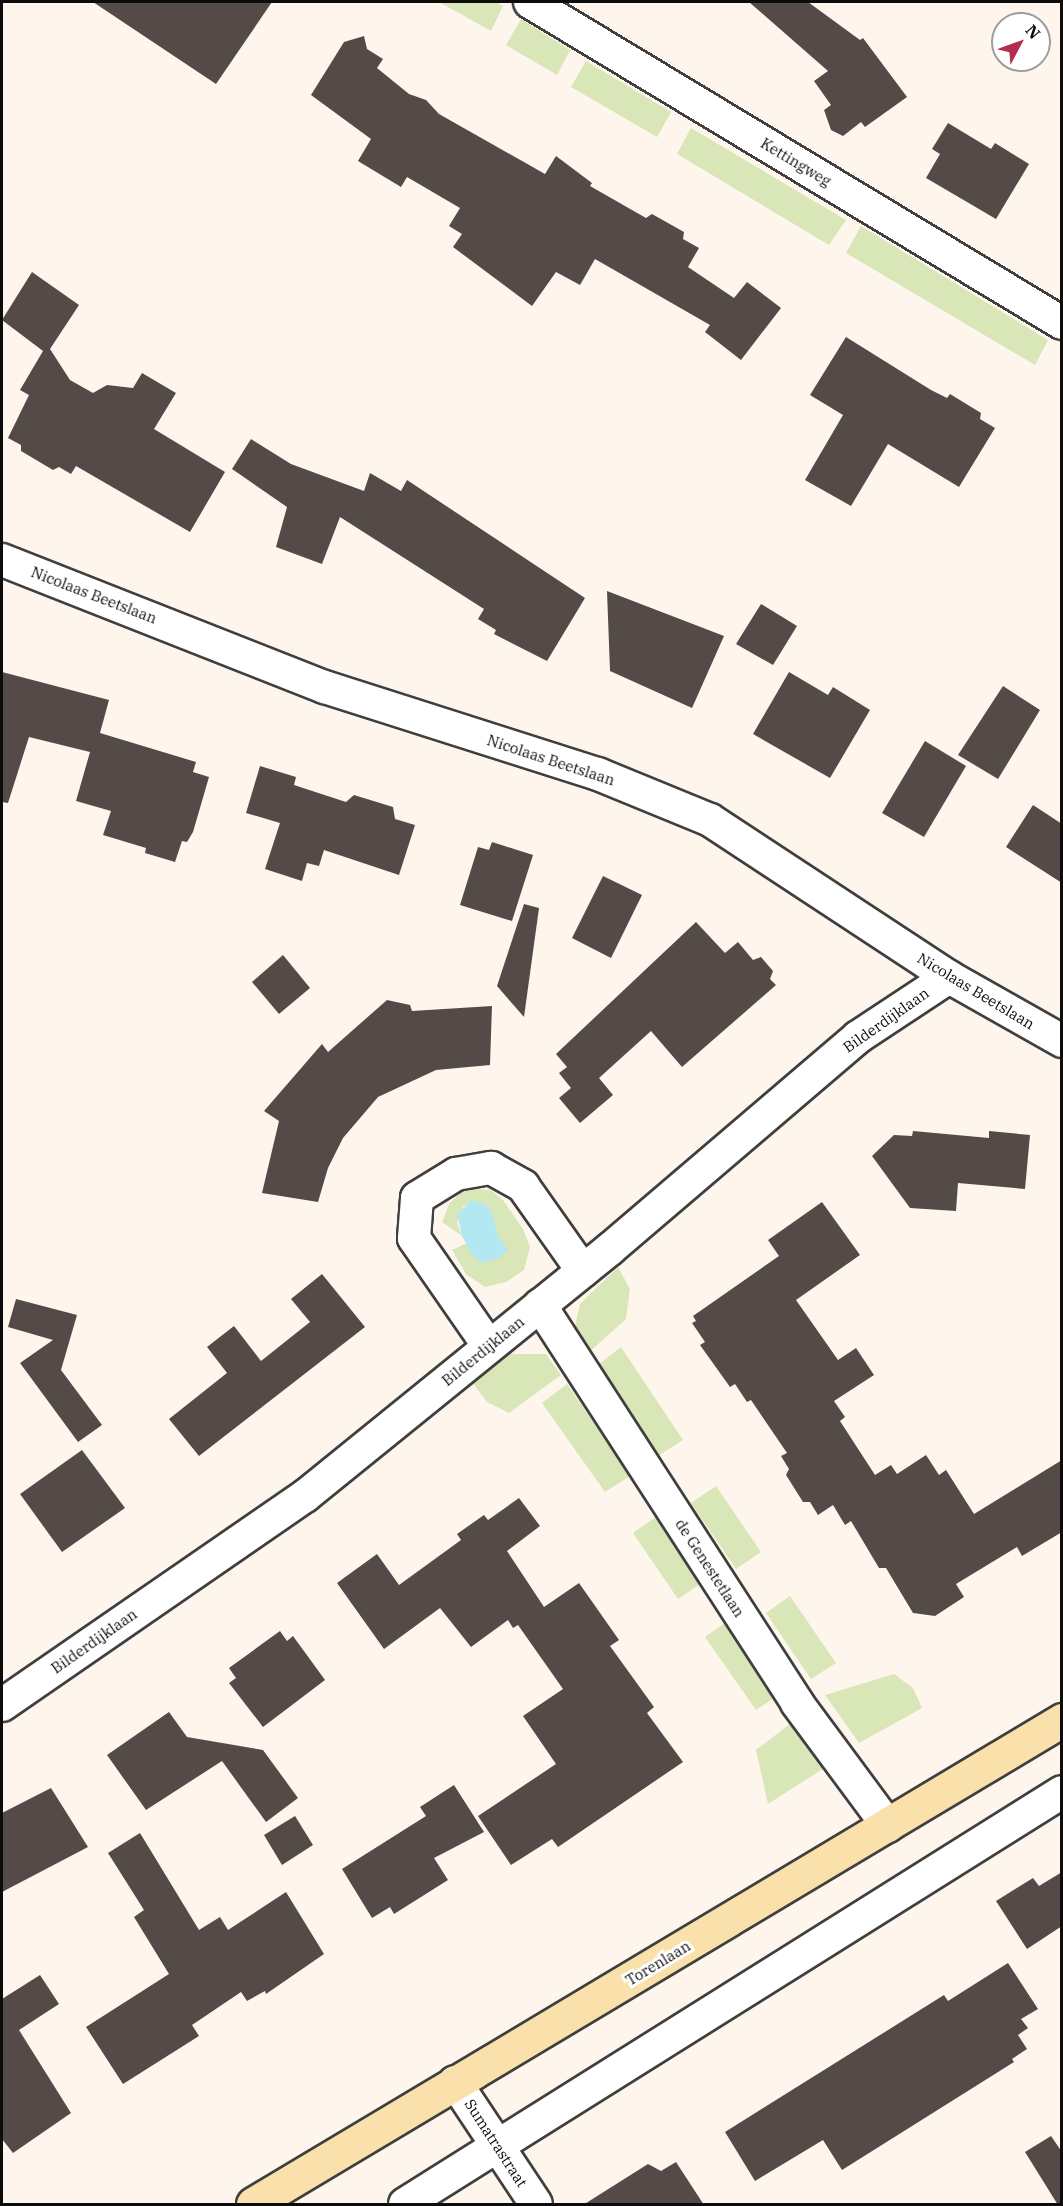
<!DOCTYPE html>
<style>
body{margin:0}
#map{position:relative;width:1063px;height:2206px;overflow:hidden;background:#fef6ec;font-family:"IBM Plex Serif",serif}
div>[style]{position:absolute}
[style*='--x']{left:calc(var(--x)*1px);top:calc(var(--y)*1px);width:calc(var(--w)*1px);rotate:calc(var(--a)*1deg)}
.green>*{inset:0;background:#d9e6b8}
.water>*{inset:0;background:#b3e8f2}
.building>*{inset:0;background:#544b49}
.roads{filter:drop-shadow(2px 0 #3f3f3f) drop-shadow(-2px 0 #3f3f3f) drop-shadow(0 2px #3f3f3f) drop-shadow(0 -2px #3f3f3f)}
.street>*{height:32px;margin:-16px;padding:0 16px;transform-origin:16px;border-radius:16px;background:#fff}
.secondary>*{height:33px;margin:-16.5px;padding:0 16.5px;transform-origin:16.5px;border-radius:16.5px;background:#fae0aa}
span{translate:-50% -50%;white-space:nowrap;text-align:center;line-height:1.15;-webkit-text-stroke:6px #fff;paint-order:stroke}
.street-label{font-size:15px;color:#0c0c0c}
.frame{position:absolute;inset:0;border:3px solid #0c0c0c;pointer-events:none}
.north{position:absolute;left:991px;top:12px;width:60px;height:60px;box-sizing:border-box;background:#fff;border:2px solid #9e9e9e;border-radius:50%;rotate:49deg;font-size:16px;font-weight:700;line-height:24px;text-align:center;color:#0c0c0c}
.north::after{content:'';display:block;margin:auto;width:21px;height:27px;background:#b32d50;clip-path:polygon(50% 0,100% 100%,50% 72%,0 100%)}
</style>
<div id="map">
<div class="green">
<i style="clip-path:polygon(439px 2px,496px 2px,503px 6px,491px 31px)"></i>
<i style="clip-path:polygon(521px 19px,570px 50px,557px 75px,506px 45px)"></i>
<i style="clip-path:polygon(586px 61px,671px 112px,657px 137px,571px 87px)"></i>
<i style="clip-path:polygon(691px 128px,846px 220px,829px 245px,677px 154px)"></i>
<i style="clip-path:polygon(861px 226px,1048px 340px,1035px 365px,846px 253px)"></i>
<i style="clip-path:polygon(475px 1189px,491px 1190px,503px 1200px,523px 1229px,530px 1247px,524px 1270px,506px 1282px,485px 1287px,466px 1274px,452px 1250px,467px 1243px,473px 1256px,472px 1201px,463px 1207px,457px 1223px,462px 1236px,442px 1222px,449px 1204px,460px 1193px)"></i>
<i style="clip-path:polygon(618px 1267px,630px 1289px,626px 1319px,586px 1355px,575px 1326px,580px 1304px)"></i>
<i style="clip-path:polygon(621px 1347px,683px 1440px,658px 1456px,595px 1367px)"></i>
<i style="clip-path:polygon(510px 1354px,546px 1354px,561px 1375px,509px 1413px,487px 1402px,472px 1382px)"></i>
<i style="clip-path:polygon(567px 1384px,630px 1476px,605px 1492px,542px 1403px)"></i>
<i style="clip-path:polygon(716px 1486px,761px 1552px,736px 1569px,691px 1503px)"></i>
<i style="clip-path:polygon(657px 1516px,703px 1582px,678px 1599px,633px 1533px)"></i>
<i style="clip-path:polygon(790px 1596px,836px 1663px,811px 1679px,766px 1613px)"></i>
<i style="clip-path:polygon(729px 1620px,777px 1696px,756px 1710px,705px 1637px)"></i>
<i style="clip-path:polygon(894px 1674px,913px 1688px,922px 1708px,859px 1743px,825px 1695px)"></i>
<i style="clip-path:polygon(799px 1717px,829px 1765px,768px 1804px,756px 1750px)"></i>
</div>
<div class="water">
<i style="clip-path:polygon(472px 1200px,485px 1204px,492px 1212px,498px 1236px,508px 1250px,499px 1258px,483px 1263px,473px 1256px,462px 1236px,457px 1214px)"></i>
</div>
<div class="building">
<i style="clip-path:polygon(93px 2px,272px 2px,216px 84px)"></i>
<i style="clip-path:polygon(749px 2px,808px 2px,860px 40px,863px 38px,907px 97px,865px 127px,861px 122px,843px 136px,831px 130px,824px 110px,831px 105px,814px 81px,828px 71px)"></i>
<i style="clip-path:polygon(364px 36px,367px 49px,383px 59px,377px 68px,409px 94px,426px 100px,439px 114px,545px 174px,556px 156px,592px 183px,590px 186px,646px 218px,652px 214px,684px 232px,683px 239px,699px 248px,688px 267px,734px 298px,747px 282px,781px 308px,741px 360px,705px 332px,710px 325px,595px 259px,580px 285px,556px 272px,532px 306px,453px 247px,462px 234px,449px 226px,460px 208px,407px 177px,401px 187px,358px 161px,371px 139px,311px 95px,344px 42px)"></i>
<i style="clip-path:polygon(948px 123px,991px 149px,995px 143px,1029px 164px,996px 219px,926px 178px,940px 154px,932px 149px)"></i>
<i style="clip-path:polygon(32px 272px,79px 305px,50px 349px,70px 380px,93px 393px,107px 385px,133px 388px,142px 373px,176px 393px,154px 429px,225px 472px,190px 532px,76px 466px,71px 474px,59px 467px,53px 470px,21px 451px,21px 445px,8px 438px,29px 395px,20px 390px,43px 351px,2px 320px)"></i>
<i style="clip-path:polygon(846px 337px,931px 390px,947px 398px,950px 394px,981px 413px,980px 419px,995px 428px,959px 487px,888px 444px,851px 506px,805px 480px,843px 415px,810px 395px)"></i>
<i style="clip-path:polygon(251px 439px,291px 464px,364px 491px,370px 473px,401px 491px,407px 480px,585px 598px,547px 661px,494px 634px,496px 630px,478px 619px,484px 609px,340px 517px,322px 564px,276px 547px,287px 507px,232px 469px)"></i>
<i style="clip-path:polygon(607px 591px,724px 636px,692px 708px,610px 671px)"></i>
<i style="clip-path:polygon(761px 604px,797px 626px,773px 665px,736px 644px)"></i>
<i style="clip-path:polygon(2px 672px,109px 700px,100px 733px,196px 762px,193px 772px,209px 777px,193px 832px,187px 842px,182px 841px,175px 862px,145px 853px,146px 848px,103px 835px,111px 811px,76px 801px,90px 752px,29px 737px,8px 803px,2px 802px)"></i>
<i style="clip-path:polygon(789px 672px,828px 695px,833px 687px,870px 710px,830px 778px,753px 734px)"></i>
<i style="clip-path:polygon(1003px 686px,1040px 710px,998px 779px,958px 755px)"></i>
<i style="clip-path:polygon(925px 741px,966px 766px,924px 837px,882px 813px)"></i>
<i style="clip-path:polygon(260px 766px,296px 777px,294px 785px,346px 802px,354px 795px,393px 807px,395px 819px,415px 825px,399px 875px,324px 850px,319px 866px,307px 863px,302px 881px,265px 869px,280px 823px,246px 813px)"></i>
<i style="clip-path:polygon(1033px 805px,1062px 824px,1062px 883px,1006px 847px)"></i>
<i style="clip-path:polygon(492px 842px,533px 855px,512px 921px,460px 905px,478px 847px,489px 850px)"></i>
<i style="clip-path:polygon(603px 876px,642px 895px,611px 958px,572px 938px)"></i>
<i style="clip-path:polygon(524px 904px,539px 908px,524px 1017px,497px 986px)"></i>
<i style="clip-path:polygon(696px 922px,725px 953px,738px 942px,753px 960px,761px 957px,773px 971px,770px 979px,776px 985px,682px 1067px,651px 1031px,599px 1078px,613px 1095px,580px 1123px,559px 1098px,571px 1088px,559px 1073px,567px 1067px,556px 1054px)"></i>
<i style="clip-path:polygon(283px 955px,310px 988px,279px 1014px,252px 982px)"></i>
<i style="clip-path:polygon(387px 1000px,410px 1005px,412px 1011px,492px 1006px,490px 1065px,436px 1070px,378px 1097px,343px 1138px,328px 1168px,318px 1202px,262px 1193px,279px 1121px,264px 1111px,322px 1044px,328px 1052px)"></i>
<i style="clip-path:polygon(913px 1131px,989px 1138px,989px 1131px,1030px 1135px,1025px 1189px,958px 1183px,956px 1211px,910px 1208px,872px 1156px,894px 1135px,912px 1136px)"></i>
<i style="clip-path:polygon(822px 1202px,860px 1255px,796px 1300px,838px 1360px,856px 1348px,874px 1375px,834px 1401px,845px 1417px,840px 1421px,875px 1475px,891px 1465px,897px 1474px,926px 1455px,939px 1475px,946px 1470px,974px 1514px,1062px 1460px,1062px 1532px,1022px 1556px,1017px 1547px,956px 1584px,964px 1597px,935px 1616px,913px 1613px,886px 1568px,879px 1568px,851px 1521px,845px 1525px,833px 1505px,818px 1515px,810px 1502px,803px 1502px,786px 1475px,789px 1469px,781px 1456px,787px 1453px,751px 1400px,747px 1402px,735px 1384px,730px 1387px,700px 1345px,705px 1342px,692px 1323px,696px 1321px,693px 1316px,779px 1256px,768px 1240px)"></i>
<i style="clip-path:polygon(322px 1274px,365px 1327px,199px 1456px,169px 1419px,227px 1373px,207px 1347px,234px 1326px,261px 1361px,310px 1322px,291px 1299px)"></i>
<i style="clip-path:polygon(16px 1299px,77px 1315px,61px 1370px,102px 1425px,78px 1442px,20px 1363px,53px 1340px,8px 1327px)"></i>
<i style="clip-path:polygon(82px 1450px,125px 1508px,62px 1552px,20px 1494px)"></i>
<i style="clip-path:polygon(519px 1498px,540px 1526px,507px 1551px,544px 1607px,579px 1583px,619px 1640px,610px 1646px,654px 1707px,647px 1713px,683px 1762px,558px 1847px,552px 1839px,511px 1865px,478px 1816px,556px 1764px,523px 1716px,563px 1689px,518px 1625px,513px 1628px,508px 1620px,471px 1647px,440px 1608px,384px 1649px,337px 1583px,377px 1554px,399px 1585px,461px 1540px,457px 1534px,484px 1515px,488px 1520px)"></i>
<i style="clip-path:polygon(280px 1631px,287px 1641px,293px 1636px,325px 1680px,263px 1727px,229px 1683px,236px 1678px,229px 1668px)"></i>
<i style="clip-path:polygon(169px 1712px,187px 1737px,263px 1750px,298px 1798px,266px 1822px,222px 1761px,146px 1810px,107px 1755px)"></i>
<i style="clip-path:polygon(454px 1785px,484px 1832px,434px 1858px,448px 1880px,394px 1914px,390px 1907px,372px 1918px,342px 1869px,426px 1816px,420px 1807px)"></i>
<i style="clip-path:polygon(51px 1788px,88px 1847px,2px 1892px,2px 1813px)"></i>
<i style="clip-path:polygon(295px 1816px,313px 1845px,282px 1865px,264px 1835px)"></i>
<i style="clip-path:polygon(140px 1833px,199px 1930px,220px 1917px,228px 1930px,286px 1892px,324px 1954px,266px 1994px,265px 1991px,247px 2001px,241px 1992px,192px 2025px,199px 2036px,123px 2084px,86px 2027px,169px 1974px,134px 1917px,144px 1910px,108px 1853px)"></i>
<i style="clip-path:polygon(1062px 1872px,1062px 1926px,1027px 1949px,996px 1901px,1033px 1878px,1039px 1886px)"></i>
<i style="clip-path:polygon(1008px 1963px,1038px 2009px,1021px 2019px,1028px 2028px,1018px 2035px,1027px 2049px,1012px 2059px,1014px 2062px,842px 2170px,823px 2140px,755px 2181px,725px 2132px,944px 1995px,948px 2001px)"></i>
<i style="clip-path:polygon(40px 1975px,59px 2004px,19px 2030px,71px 2113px,13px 2153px,2px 2139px,2px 1999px)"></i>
<i style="clip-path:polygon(1051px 2136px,1062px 2152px,1062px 2205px,1058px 2205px,1025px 2152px)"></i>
<i style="clip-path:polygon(676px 2162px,704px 2205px,583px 2205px,648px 2164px,661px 2171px)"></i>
</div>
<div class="roads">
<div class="street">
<i style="--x:530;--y:2;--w:621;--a:31.11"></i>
<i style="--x:2;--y:560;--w:347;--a:21.5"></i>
<i style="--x:325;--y:687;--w:287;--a:17.7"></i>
<i style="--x:598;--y:774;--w:121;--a:22.3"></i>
<i style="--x:710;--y:820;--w:286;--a:33.3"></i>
<i style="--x:949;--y:977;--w:130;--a:29.5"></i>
<i style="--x:540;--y:1305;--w:474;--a:57.1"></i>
<i style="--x:797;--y:1703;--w:153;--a:53.5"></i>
<i style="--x:488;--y:1345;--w:130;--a:-124.7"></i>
<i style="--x:414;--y:1238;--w:40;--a:-85.7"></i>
<i style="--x:417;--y:1198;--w:46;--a:-31.6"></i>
<i style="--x:456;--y:1174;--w:36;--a:-10"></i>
<i style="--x:491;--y:1168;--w:37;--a:29"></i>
<i style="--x:523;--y:1186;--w:104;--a:54.8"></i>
<i style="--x:2;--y:1705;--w:368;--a:-34.6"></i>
<i style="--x:305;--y:1496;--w:392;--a:-39"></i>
<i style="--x:610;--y:1249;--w:326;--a:-40.5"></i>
<i style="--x:858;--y:1037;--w:109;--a:-33.4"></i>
<i style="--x:455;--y:2082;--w:146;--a:56.4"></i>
<i style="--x:405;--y:2204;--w:775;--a:-32.09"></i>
</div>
<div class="secondary">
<i style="--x:253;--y:2204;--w:943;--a:-30.89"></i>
</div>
</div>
<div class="street-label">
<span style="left:796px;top:162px;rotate:31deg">Kettingweg</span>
<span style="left:94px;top:595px;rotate:21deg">Nicolaas Beetslaan</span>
<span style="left:551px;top:760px;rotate:18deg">Nicolaas Beetslaan</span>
<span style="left:976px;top:991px;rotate:31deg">Nicolaas Beetslaan</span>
<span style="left:886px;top:1020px;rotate:-35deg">Bilderdijklaan</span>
<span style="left:483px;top:1351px;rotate:-39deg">Bilderdijklaan</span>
<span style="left:710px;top:1568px;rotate:57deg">de Genestetlaan</span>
<span style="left:94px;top:1641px;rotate:-35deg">Bilderdijklaan</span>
<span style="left:658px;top:1963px;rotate:-31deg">Torenlaan</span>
<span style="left:496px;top:2143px;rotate:57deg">Sumatrastraat</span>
</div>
<div class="frame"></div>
<div class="north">N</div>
</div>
